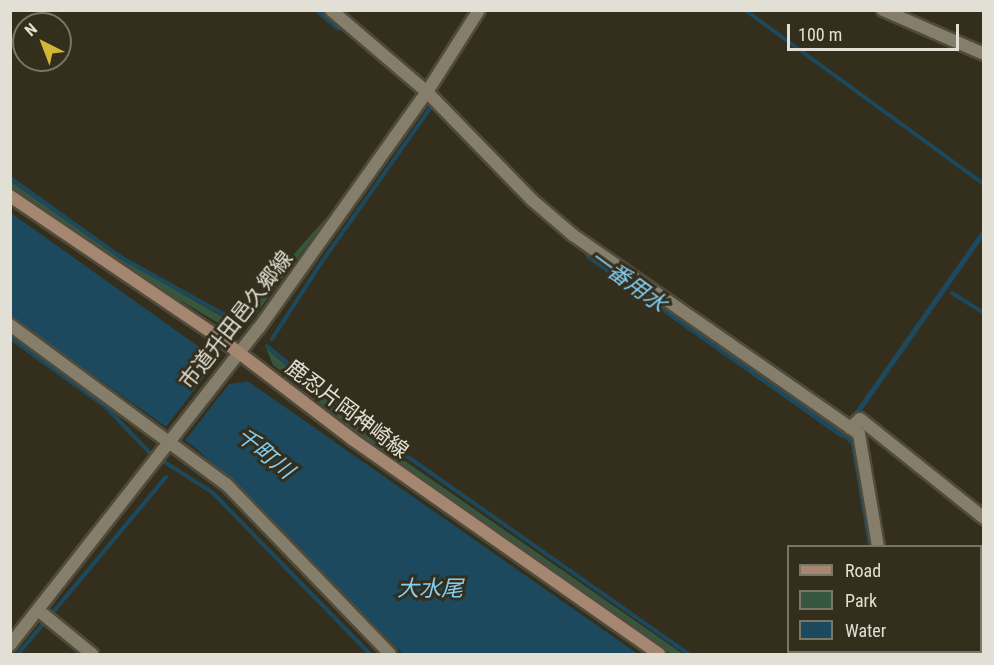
<!DOCTYPE html>
<meta charset="utf-8">
<style>
body{margin:0}
#map{position:relative;width:994px;height:665px;overflow:hidden;background:#342f1d;font-family:"Roboto Condensed","Noto Sans JP",sans-serif}
div>[style]{position:absolute}
[style*='--x']{left:calc(var(--x)*1px);top:calc(var(--y)*1px);width:calc(var(--w)*1px);rotate:calc(var(--a)*1deg)}
.green>*{inset:0;background:#36563e}
.forest>*{inset:0;background:#41654a}
.water>*{inset:0;background:#1c495d}
.pier>*{inset:0;background:#342f1d}
.stream>*{height:4px;margin:-2px;padding:0 2px;transform-origin:2px;border-radius:2px;background:#1c495d}
.canal>*{height:12px;margin:-6px;padding:0 6px;transform-origin:6px;border-radius:6px;background:#1c495d}
.roads{filter:drop-shadow(2px 0 #4f4b3c) drop-shadow(-2px 0 #4f4b3c) drop-shadow(0 2px #4f4b3c) drop-shadow(0 -2px #4f4b3c)}
.minor>*{height:12px;margin:-6px;padding:0 6px;transform-origin:6px;border-radius:6px;background:#847e6a}
.tertiary>*{height:12px;margin:-6px;padding:0 6px;transform-origin:6px;border-radius:6px;background:#847e6a}
.secondary>*{height:12px;margin:-6px;padding:0 6px;transform-origin:6px;border-radius:6px;background:#a58771}
span{translate:-50% -50%;white-space:nowrap;text-align:center;line-height:1.15;-webkit-text-stroke:6px #342f1d;paint-order:stroke}
.street-label{font-size:21px;color:#e2dfd4}
.water-label{font-size:22px;color:#84cdf2;font-style:italic}
.frame{position:absolute;inset:0;border:12px solid #e2dfd4;pointer-events:none}
.legend{position:absolute;left:787px;top:545px;width:195px;height:108px;box-sizing:border-box;background:#342f1d;border:2px solid #7a7566;margin:0;padding:8px 10px;list-style:none;font-size:18px;color:#e2dfd4}
.legend li{display:flex;align-items:center;gap:12px;height:30px}
.legend b{width:30px;border:2px solid #7a7566}
.north{position:absolute;left:12px;top:12px;width:60px;height:60px;box-sizing:border-box;background:#342f1d;border:2px solid #7a7566;border-radius:50%;rotate:318deg;font-size:16px;font-weight:700;line-height:24px;text-align:center;color:#e2dfd4}
.north::after{content:'';display:block;margin:auto;width:21px;height:27px;background:#d2b736;clip-path:polygon(50% 0,100% 100%,50% 72%,0 100%)}
.scale{position:absolute;left:787px;top:24px;width:172px;height:27px;box-sizing:border-box;border:3px solid #e2dfd4;border-top:0;padding-left:8px;font-size:18px;line-height:21px;white-space:nowrap;color:#e2dfd4;-webkit-text-stroke:4px #342f1d;paint-order:stroke}
</style>
<div id="map">
<div class="green">
<i style="clip-path:polygon(10px 181px,118px 257px,235px 324px,225px 327px,134px 273px,11px 189px)"></i>
<i style="clip-path:polygon(329px 215px,251px 321px,241px 315px,309px 237px)"></i>
<i style="clip-path:polygon(266px 348px,369px 436px,683px 654px,671px 654px,367px 441px,273px 365px)"></i>
</div>
<div class="forest">
<i style="clip-path:polygon(981px 612px,983px 654px,935px 654px,980px 652px)"></i>
</div>
<div class="water">
<i style="clip-path:polygon(11px 213px,226px 366px,638px 654px,403px 654px,196px 448px,11px 317px)"></i>
<i style="clip-path:polygon(983px 229px,983px 238px,847px 432px,856px 441px,875px 546px,868px 546px,851px 445px,840px 433px)"></i>
</div>
<div class="pier">
<i style="clip-path:polygon(208px 349px,252px 381px,229px 384px,183px 443px,164px 429px,206px 375px)"></i>
</div>
<div class="stream">
<i style="--x:745;--y:10;--w:296;--a:36.1"></i>
<i style="--x:10;--y:178;--w:138;--a:35.5"></i>
<i style="--x:122;--y:258;--w:128;--a:29"></i>
<i style="--x:952;--y:293;--w:38;--a:32"></i>
<i style="--x:10;--y:338;--w:118;--a:35.7"></i>
<i style="--x:106;--y:407;--w:64;--a:46.3"></i>
<i style="--x:150;--y:453;--w:73;--a:32.2"></i>
<i style="--x:212;--y:492;--w:226;--a:45.7"></i>
<i style="--x:272;--y:339;--w:90;--a:-57.2"></i>
<i style="--x:321;--y:263;--w:191;--a:-54.8"></i>
<i style="--x:267;--y:346;--w:117;--a:39.8"></i>
<i style="--x:357;--y:421;--w:405;--a:35.1"></i>
<i style="--x:980;--y:549;--w:5;--a:-37"></i>
<i style="--x:18;--y:654;--w:231;--a:-50.1"></i>
</div>
<div class="canal">
<i style="--x:322;--y:10;--w:23;--a:40"></i>
<i style="--x:591;--y:254;--w:309;--a:35.2"></i>
</div>
<div class="roads">
<div class="minor">
<i style="--x:331;--y:10;--w:126;--a:40.5"></i>
<i style="--x:427;--y:92;--w:151;--a:45.8"></i>
<i style="--x:532;--y:200;--w:54;--a:40.5"></i>
<i style="--x:573;--y:235;--w:348;--a:34.8"></i>
<i style="--x:859;--y:434;--w:114;--a:80.4"></i>
<i style="--x:883;--y:10;--w:110;--a:23.5"></i>
<i style="--x:10;--y:325;--w:268;--a:36.4"></i>
<i style="--x:226;--y:484;--w:236;--a:46"></i>
<i style="--x:850;--y:428;--w:13;--a:-42"></i>
<i style="--x:860;--y:419;--w:159;--a:38.6"></i>
<i style="--x:980;--y:594;--w:4;--a:-27"></i>
<i style="--x:38;--y:610;--w:70;--a:39.2"></i>
<i style="--x:896;--y:652;--w:2;--a:63"></i>
<i style="--x:920;--y:654;--w:2;--a:-63"></i>
</div>
<div class="tertiary">
<i style="--x:10;--y:645;--w:403;--a:-51.9"></i>
<i style="--x:259;--y:328;--w:290;--a:-54.6"></i>
<i style="--x:427;--y:92;--w:97;--a:-57.6"></i>
</div>
<div class="secondary">
<i style="--x:10;--y:196;--w:250;--a:34.1"></i>
<i style="--x:217;--y:336;--w:170;--a:37.3"></i>
<i style="--x:352;--y:439;--w:375;--a:35"></i>
</div>
</div>
<div class="street-label">
<span style="left:236px;top:320px;rotate:-52deg">市道升田邑久郷線</span>
<span style="left:347px;top:409px;rotate:37deg">鹿忍片岡神崎線</span>
</div>
<div class="water-label">
<span style="left:628px;top:281px;rotate:36deg">一番用水</span>
<span style="left:265px;top:453px;rotate:39deg">千町川</span>
<span style="left:430px;top:589px">大水尾</span>
</div>
<div class="frame"></div>
<ul class="legend">
<li><b style="height:8px;background:#a58771"></b>Road</li>
<li><b style="height:16px;background:#36563e"></b>Park</li>
<li><b style="height:16px;background:#1c495d"></b>Water</li>
</ul>
<div class="north">N</div>
<div class="scale">100 m</div>
</div>
